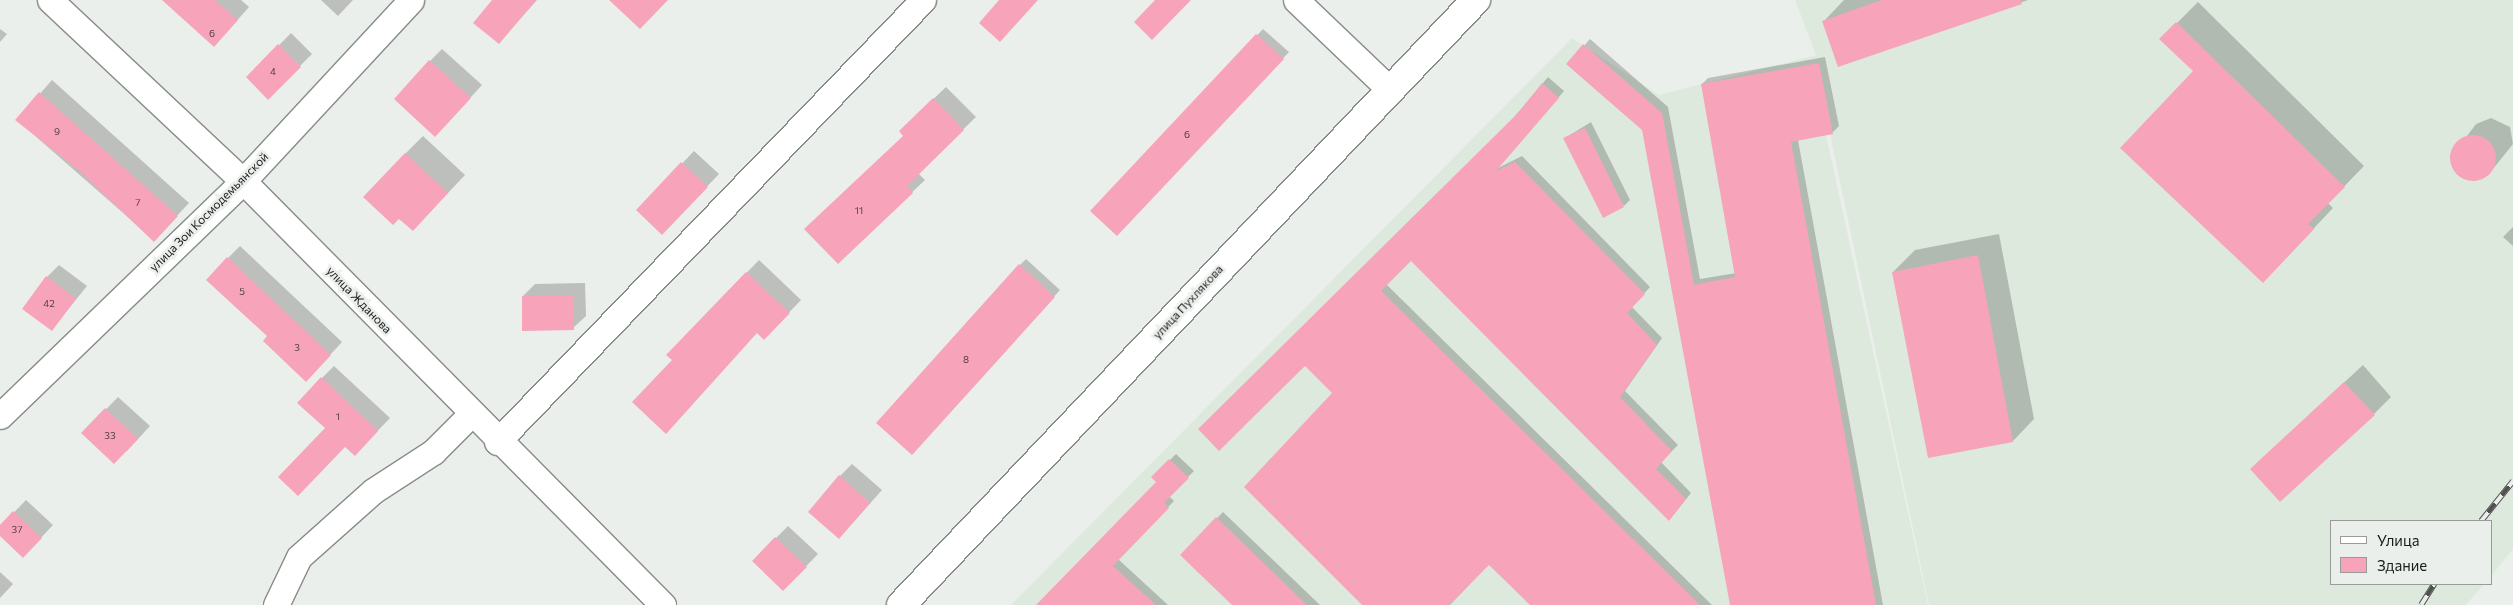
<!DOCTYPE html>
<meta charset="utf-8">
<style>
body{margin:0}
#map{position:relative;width:2513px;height:605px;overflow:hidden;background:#ebefeb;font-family:Commissioner,sans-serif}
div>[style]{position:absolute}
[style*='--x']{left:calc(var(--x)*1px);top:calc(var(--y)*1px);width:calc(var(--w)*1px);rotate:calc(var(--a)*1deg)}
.built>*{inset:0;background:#dee9de}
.shadow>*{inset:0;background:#0003}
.building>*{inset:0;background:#f7a4ba}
.round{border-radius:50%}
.roads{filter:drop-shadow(1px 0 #888c88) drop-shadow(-1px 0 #888c88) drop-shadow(0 1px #888c88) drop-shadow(0 -1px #888c88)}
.minor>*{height:25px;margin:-12.5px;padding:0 12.5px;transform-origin:12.5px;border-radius:12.5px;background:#fff}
.tertiary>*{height:28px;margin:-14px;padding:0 14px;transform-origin:14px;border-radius:14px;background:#fff}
.rail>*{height:5.5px;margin-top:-2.75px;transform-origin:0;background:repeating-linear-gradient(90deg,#ebefeb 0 11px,#505150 0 22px);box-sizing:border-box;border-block:1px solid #505150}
span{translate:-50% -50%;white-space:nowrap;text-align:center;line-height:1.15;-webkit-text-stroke:5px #ebefeb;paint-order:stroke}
.number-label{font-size:10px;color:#523e43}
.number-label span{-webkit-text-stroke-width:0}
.street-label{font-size:12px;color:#1b1c1b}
.legend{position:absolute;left:2330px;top:520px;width:162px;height:65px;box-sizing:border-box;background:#ebefeb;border:1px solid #989b98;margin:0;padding:6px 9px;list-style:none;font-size:15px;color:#1b1c1b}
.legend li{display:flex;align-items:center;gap:10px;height:25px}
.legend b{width:25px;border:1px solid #989b98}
</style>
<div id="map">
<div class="built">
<i style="clip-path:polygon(1795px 0,2513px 0,2513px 549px,2492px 575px,2492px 521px,2332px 521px,2332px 584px,2484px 584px,2466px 605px,1929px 605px,1823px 101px,1819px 102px,1928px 605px,1011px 605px,1572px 38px,1659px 95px,1816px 55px)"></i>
</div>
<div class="shadow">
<i style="clip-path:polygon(185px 0,241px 0,249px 7px,226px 33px)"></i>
<i style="clip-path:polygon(321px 0,353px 0,338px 16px)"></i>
<i style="clip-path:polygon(494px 0,537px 0,499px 43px)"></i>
<i style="clip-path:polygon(1844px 0,2028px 0,1839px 65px,1824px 21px)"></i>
<i style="clip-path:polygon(2198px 2px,2364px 166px,2328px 203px,2333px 208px,2283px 261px,2194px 71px,2161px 39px)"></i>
<i style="clip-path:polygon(0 29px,7px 34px,0 42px)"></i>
<i style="clip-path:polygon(1263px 29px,1289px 52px,1123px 229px,1092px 211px)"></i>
<i style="clip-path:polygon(291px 33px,312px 54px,268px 98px,248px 77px)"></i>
<i style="clip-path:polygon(1590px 39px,1668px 107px,1700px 279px,1736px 273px,1702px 84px,1708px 78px,1825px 57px,1839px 126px,1833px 132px,1798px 140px,1883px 605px,1731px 605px,1643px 130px,1568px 64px)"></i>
<i style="clip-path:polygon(442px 49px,482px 85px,447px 123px,430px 61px)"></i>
<i style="clip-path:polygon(1548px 77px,1564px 91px,1498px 168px,1522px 156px,1650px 287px,1632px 307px,1662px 338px,1625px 391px,1678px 445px,1661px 462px,1691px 493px,1675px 513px,1669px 519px,1411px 260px,1386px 284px,1712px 605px,1532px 605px,1489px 564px,1450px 605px,1364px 605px,1334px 393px,1305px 364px)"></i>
<i style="clip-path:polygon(52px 80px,189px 203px,154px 240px,17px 120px)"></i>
<i style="clip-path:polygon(946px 87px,976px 117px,918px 173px,925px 180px,838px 262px,905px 136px,900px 131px)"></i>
<i style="clip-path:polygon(2491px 118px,2510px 127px,2513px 144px,2489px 174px,2474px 181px,2455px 171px,2452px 156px,2476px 124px)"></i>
<i style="clip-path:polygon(1591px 122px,1630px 200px,1624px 206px,1565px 138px)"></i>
<i style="clip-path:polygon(423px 136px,465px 175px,430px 212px,405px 154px)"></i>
<i style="clip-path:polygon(694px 151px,719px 174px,674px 221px,638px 210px)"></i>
<i style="clip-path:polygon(2513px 227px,2513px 246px,2503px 237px)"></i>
<i style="clip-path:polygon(1999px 234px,2034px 419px,2013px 441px,1893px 272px,1915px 250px)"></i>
<i style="clip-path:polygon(240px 246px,342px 342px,318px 368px,269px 336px,228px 258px)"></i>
<i style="clip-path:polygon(1026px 259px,1060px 290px,918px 448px,1020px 265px)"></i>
<i style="clip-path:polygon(759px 260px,801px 300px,776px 326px,674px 360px,668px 355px)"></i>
<i style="clip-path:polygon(59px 265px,87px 286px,52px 329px,47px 277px)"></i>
<i style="clip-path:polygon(585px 283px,586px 316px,573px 328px,523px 296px,535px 284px)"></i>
<i style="clip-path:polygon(2363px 365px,2391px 397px,2374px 414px,2269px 452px)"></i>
<i style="clip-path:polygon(334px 366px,390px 418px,367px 442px,345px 445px,327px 428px,322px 378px)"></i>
<i style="clip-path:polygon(118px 397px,150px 426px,127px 451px,83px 433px)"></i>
<i style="clip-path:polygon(1176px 454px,1194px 471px,1169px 496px,1174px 501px,1118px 559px,1168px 605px,1038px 605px,1158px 482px,1153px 477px)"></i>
<i style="clip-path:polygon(852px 464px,882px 490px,851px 525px,840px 476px)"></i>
<i style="clip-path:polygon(26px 500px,53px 525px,35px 544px,0 534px,0 527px)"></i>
<i style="clip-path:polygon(1223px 512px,1320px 605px,1234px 605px,1182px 554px)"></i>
<i style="clip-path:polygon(788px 526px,818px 554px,783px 590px,753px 561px)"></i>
<i style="clip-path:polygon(0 572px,13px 584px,0 598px)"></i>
</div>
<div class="building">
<i style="clip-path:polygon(162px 0,215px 0,238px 20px,214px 47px)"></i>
<i style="clip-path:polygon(492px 0,536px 0,499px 44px,473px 23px)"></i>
<i style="clip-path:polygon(609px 0,668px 0,640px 29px)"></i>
<i style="clip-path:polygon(999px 0,1038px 0,1000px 42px,979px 23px)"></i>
<i style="clip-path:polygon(1155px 0,1191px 0,1152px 40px,1134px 22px)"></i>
<i style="clip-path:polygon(1882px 0,2021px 0,2022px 4px,1838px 67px,1822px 21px)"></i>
<i style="clip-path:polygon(2176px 22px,2345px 187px,2308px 224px,2314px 229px,2263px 283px,2120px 148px,2193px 71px,2159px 39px)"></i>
<i style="clip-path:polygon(1256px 34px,1284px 59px,1117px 236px,1090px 211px)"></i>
<i style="clip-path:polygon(278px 44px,301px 67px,268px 100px,246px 77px)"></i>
<i style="clip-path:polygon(1583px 44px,1662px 113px,1694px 285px,1735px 277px,1701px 84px,1819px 63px,1833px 134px,1791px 142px,1876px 605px,1730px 605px,1642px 130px,1566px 64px)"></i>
<i style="clip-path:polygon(429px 60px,471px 98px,435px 137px,394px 99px)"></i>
<i style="clip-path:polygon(1542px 83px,1559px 98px,1496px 171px,1515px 162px,1645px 294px,1627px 313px,1657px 345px,1620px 397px,1672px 451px,1656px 469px,1686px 499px,1669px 521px,1411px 261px,1381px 291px,1700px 605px,1530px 605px,1489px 565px,1449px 605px,1362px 605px,1244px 487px,1332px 393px,1305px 366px,1219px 451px,1198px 429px,1519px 112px)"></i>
<i style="clip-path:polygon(39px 92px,178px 216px,154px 242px,77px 169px,15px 120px)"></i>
<i style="clip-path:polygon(933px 98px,964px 130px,907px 186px,913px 193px,838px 264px,804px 229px,903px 136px,899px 131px)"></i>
<i style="clip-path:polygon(1585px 128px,1624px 207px,1603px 218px,1563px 138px)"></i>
<i class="round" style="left:2450px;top:135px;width:46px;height:46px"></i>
<i style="clip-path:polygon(405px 153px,448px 193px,413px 231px,399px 219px,393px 225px,363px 197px)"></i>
<i style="clip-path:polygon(681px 162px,708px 187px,662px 235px,636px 210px)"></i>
<i style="clip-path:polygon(1978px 255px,2013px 442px,1928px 458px,1892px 272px)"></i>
<i style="clip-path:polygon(227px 257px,331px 355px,306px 382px,263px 341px,267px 336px,206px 280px)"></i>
<i style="clip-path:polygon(1019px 264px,1055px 297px,912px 455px,876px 423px)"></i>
<i style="clip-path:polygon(746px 272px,790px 313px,764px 340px,757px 333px,666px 434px,632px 402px,672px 360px,666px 355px)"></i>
<i style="clip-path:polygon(46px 276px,76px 299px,52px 331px,22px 309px)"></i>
<i style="clip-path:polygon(573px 295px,574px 330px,522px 331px,522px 296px)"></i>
<i style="clip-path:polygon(321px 377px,378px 431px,355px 456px,345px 447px,298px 496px,278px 477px,325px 428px,297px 403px)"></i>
<i style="clip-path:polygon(2344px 382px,2375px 415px,2280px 502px,2250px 469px)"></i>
<i style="clip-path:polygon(105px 408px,138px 439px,114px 464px,81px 433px)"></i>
<i style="clip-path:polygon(1169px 459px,1189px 478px,1164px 503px,1169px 508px,1113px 566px,1156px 605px,1036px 605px,1156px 482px,1151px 477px)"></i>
<i style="clip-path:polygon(839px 475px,870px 503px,839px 539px,808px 512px)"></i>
<i style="clip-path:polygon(13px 511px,42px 538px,23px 558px,0 536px,0 525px)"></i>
<i style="clip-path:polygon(1216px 517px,1307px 605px,1232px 605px,1180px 555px)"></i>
<i style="clip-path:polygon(775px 537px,807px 567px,783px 591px,752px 561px)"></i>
</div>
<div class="roads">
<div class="minor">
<i style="--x:50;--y:0;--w:265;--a:43.2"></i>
<i style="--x:243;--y:181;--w:597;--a:45.27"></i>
<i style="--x:1296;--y:0;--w:127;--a:43.7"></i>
<i style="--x:0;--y:416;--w:338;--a:-44"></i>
<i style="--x:243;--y:181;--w:247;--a:-47.1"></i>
<i style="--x:497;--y:442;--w:614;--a:-46.06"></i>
<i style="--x:276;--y:605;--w:53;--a:-64.4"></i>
<i style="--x:299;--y:557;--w:99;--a:-41.7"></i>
<i style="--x:373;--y:491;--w:72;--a:-33"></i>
<i style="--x:433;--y:452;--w:54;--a:-45"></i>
</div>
<div class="tertiary">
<i style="--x:901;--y:605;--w:835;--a:-46.46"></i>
</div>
</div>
<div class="rail">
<i style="--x:2481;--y:521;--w:51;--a:-51.3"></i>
<i style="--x:2421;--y:605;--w:25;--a:-58"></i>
</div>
<div class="number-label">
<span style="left:212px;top:34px">6</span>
<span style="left:273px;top:72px">4</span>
<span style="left:57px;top:132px">9</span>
<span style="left:1187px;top:135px">6</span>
<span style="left:138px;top:203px">7</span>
<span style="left:859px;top:211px">11</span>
<span style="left:242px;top:292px">5</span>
<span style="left:49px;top:304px">42</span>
<span style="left:297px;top:348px">3</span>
<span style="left:966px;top:360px">8</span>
<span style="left:338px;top:417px">1</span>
<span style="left:110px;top:436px">33</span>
<span style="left:17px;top:530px">37</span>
</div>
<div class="street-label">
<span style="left:209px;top:212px;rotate:-45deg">улица Зои Космодемьянской</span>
<span style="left:359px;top:300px;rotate:46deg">улица Жданова</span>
<span style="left:1188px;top:302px;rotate:-47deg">улица Пухлякова</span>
</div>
<ul class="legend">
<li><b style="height:6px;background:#fff"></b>Улица</li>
<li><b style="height:14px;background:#f7a4ba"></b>Здание</li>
</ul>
</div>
